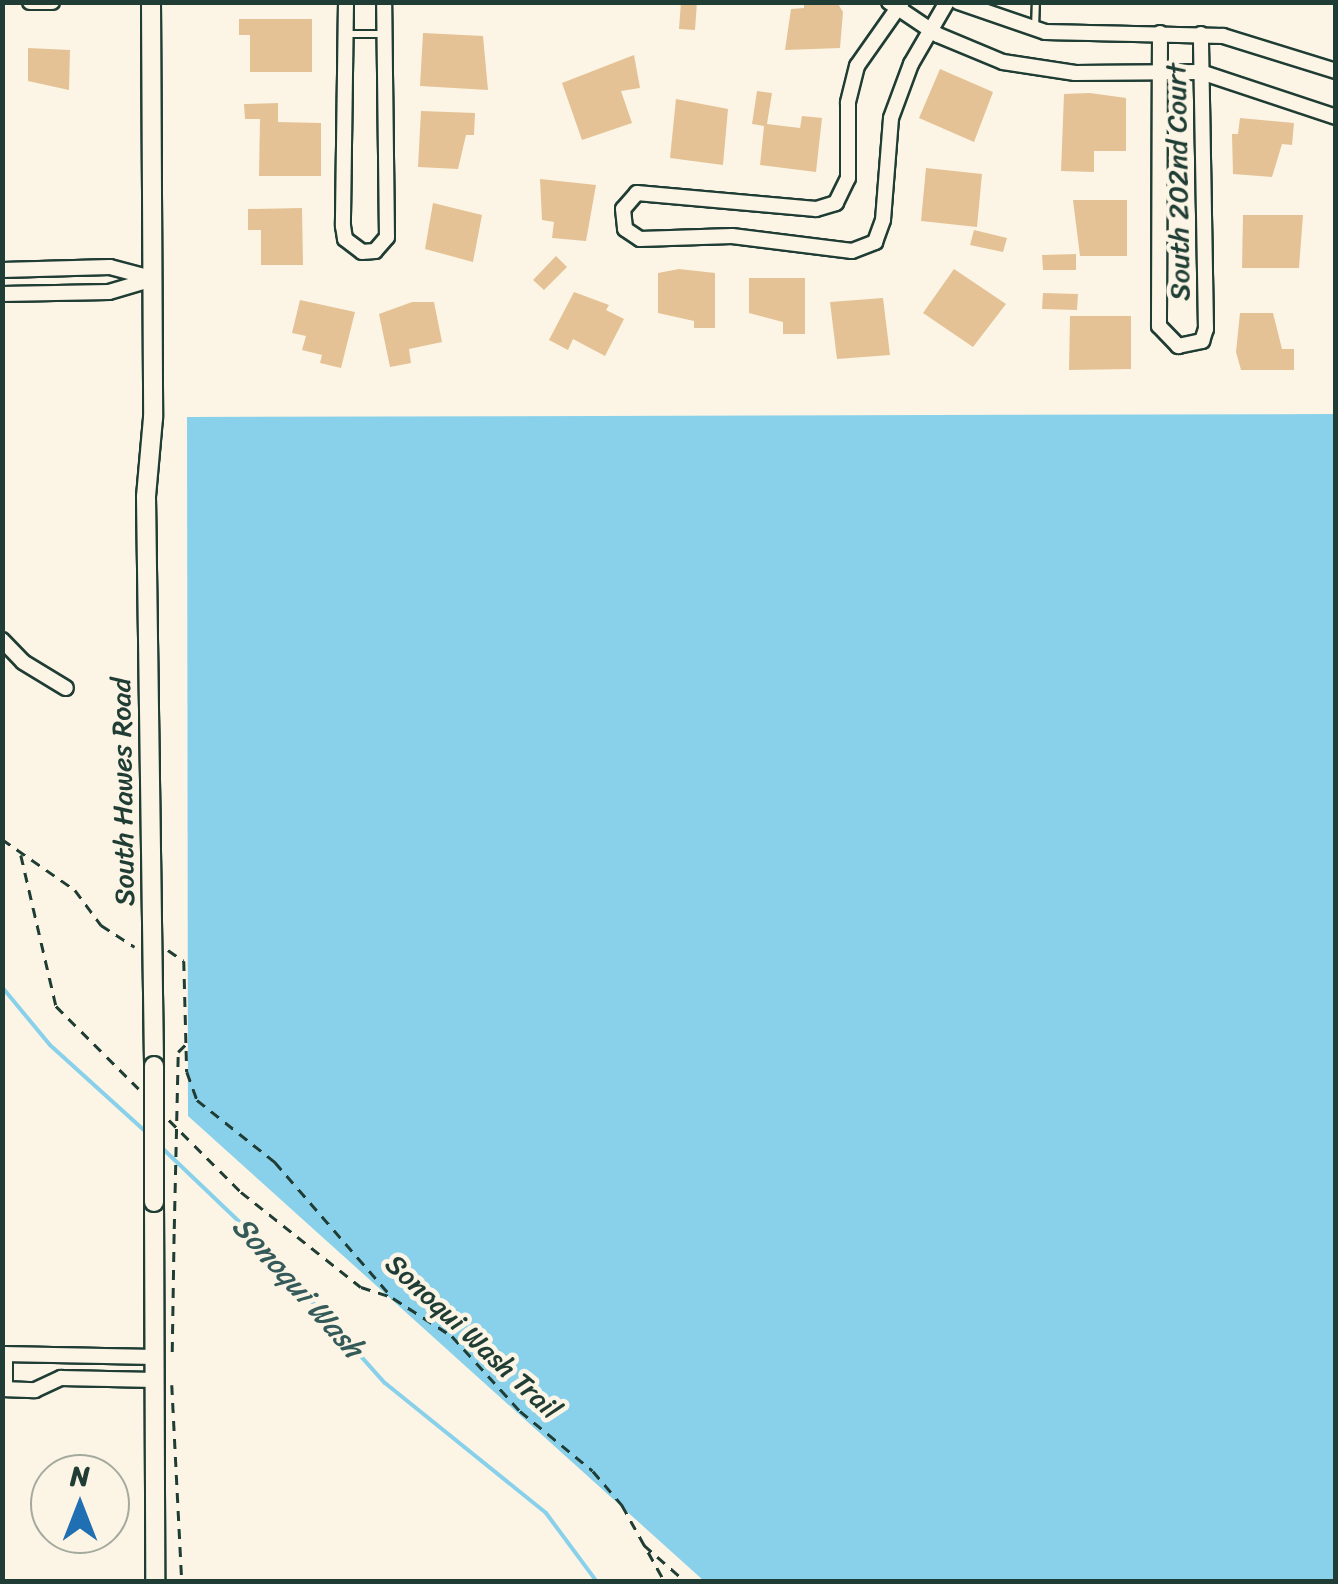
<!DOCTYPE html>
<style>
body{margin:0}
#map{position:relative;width:1338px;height:1584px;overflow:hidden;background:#fcf5e5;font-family:Sriracha,sans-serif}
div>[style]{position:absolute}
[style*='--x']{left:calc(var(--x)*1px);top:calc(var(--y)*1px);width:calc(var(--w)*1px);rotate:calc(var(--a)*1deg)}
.water>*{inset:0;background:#89d1eb}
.stream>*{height:4px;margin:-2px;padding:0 2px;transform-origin:2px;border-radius:2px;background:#89d1eb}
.building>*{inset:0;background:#e4c296}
.path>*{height:2.5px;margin-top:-1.25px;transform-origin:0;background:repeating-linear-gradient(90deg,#1f3d34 0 10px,transparent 0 18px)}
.roads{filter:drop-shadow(2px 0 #1f3d34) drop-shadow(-2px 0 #1f3d34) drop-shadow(0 2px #1f3d34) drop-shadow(0 -2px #1f3d34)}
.service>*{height:6px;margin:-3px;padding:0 3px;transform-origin:3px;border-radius:3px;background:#fcf5e5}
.minor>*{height:14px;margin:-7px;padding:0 7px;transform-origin:7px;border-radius:7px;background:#fcf5e5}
.secondary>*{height:18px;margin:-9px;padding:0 9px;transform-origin:9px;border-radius:9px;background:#fcf5e5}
.path-bridge>*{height:2.5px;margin-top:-1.25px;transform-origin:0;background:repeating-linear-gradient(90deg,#1f3d34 0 10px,transparent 0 18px)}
.bridges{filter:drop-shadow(2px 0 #1f3d34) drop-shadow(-2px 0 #1f3d34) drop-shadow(0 2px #1f3d34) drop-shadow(0 -2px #1f3d34)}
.secondary-bridge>*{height:18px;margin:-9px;padding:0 9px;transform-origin:9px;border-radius:9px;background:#fcf5e5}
span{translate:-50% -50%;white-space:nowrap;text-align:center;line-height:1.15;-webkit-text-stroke:9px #fcf5e5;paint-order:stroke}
.street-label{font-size:28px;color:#1f3d34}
.water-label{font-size:30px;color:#345b59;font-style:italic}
.frame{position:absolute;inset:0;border:5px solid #1f3d34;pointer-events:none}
.north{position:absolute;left:30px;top:1454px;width:100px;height:100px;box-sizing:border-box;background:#fcf5e5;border:2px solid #a4ab9e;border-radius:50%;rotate:0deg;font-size:28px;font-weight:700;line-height:40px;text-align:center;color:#1f3d34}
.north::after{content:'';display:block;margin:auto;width:35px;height:45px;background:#1f6fb2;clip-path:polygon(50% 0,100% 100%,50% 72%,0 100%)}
</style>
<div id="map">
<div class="water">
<i style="clip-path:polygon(1335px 414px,1335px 1581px,704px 1581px,188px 1116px,187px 417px)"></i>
</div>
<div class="stream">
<i style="--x:2;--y:987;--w:75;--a:50.4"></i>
<i style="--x:50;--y:1045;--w:130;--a:42.2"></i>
<i style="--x:160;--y:1146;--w:122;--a:43.7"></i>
<i style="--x:248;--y:1230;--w:205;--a:48.2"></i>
<i style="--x:385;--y:1383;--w:207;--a:38.9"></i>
<i style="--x:546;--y:1513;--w:86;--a:53.5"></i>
</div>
<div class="building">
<i style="clip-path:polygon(681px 2px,697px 2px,695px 30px,679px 29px)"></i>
<i style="clip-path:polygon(804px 2px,837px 2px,843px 12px,840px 48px,785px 50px,791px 9px,804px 8px)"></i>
<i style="clip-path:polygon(239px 19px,312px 19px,312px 72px,250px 72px,250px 35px,239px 35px)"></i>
<i style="clip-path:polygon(423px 33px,483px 36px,488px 90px,420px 86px)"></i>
<i style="clip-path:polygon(28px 48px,70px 50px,69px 90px,28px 81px)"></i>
<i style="clip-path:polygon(634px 55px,640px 88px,621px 91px,632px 123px,582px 140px,562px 83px)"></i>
<i style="clip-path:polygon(940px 69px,993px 92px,974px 142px,919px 118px)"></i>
<i style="clip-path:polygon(757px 91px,772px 93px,767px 124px,800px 128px,802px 116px,822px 118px,816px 172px,760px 165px,764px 126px,752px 124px)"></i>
<i style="clip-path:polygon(1090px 93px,1126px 98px,1126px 151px,1094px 151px,1094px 172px,1061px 171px,1064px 94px)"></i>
<i style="clip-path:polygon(676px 99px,728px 109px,723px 165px,670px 158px)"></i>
<i style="clip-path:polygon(278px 103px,278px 122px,321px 123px,321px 176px,259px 176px,260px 119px,245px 119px,244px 104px)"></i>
<i style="clip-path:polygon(421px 111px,475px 113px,474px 135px,466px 135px,458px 169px,418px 167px)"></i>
<i style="clip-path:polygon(1240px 118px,1294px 123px,1292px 145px,1282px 144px,1272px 177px,1233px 174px,1232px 134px,1238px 134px)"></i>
<i style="clip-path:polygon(926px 168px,982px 174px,977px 227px,921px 221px)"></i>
<i style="clip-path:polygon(540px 179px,596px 185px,586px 241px,552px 238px,554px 222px,542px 220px)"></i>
<i style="clip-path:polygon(1073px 200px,1127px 200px,1127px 256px,1080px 256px)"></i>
<i style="clip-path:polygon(433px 203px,482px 215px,473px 262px,425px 249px)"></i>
<i style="clip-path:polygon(302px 208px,303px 265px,261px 265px,261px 230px,248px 230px,248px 209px)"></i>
<i style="clip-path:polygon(1243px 215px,1303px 215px,1299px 268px,1242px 268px)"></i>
<i style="clip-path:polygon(974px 230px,1007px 238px,1003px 252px,970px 245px)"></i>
<i style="clip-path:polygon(1076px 254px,1076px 270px,1043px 270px,1042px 255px)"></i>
<i style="clip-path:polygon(556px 256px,567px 267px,544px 290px,533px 280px)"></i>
<i style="clip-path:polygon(679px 269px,715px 273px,715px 328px,694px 328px,694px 321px,658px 313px,658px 273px)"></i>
<i style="clip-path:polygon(954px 269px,1006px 304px,973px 347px,923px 313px)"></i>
<i style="clip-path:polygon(749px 278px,805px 278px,805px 334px,783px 334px,783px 322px,749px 313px)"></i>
<i style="clip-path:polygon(574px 292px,609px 305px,606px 310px,624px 319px,605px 356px,573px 339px,568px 350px,549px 340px)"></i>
<i style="clip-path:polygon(1043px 293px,1078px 294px,1077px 310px,1042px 309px)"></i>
<i style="clip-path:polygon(883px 298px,890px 355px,837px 359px,830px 302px)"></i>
<i style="clip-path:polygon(300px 300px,355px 312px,341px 368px,320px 363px,322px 355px,302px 350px,306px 336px,292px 333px)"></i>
<i style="clip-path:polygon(412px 302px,434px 302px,442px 342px,409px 349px,411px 363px,390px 367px,379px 314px)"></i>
<i style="clip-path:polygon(1240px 313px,1273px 313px,1282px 349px,1294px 349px,1294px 370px,1241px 370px,1236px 352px)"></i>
<i style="clip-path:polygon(1070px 316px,1131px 316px,1131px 369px,1069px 370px)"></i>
</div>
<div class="path">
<i style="--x:2;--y:839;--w:89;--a:34.9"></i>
<i style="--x:75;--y:890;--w:44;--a:53.4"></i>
<i style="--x:101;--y:925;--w:40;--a:32.9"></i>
<i style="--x:21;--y:855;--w:155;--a:76.9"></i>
<i style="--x:56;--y:1006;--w:117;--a:45"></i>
<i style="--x:168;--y:950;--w:19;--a:35"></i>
<i style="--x:184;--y:961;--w:111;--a:88.5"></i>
<i style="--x:187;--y:1072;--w:30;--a:70"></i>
<i style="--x:197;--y:1100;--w:100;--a:38.5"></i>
<i style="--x:275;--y:1162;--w:180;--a:49.1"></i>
<i style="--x:393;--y:1298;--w:70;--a:32.8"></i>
<i style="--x:452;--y:1336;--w:101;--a:47.8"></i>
<i style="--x:520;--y:1411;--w:94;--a:39.4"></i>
<i style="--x:593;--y:1471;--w:45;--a:49.5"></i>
<i style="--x:622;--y:1505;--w:88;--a:60.8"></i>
<i style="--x:169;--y:1120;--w:102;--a:45"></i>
<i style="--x:241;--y:1192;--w:153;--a:38.4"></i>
<i style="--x:361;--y:1287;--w:33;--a:18"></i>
<i style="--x:172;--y:1352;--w:123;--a:-89.1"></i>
<i style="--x:172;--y:1385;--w:197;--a:87.1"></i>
<i style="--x:644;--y:1545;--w:56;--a:41.4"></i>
</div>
<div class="roads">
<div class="service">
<i style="--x:1035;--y:28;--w:26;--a:-88"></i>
<i style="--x:347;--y:34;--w:37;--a:0"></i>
</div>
<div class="minor">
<i style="--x:30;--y:2;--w:22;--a:0"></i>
<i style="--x:346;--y:2;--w:224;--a:90.8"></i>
<i style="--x:343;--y:226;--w:13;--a:81"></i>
<i style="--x:345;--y:239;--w:21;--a:37"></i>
<i style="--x:362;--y:252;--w:13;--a:-4"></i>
<i style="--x:375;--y:251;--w:18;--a:-49"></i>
<i style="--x:387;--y:237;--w:235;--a:-90.7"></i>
<i style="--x:889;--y:2;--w:59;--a:34"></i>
<i style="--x:938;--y:35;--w:70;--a:22.6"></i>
<i style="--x:1003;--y:62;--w:73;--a:8.7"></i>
<i style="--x:1075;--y:73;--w:126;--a:-0.5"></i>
<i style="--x:1201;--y:72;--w:142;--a:18.4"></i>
<i style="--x:902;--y:2;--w:78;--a:125.1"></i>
<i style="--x:857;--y:66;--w:38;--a:104"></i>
<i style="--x:848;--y:103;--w:75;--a:90"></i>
<i style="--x:848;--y:178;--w:28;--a:116"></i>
<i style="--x:836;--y:203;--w:21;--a:163"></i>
<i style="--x:816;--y:209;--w:180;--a:-174.9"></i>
<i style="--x:637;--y:193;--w:21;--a:131"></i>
<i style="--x:623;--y:209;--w:20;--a:84"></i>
<i style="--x:625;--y:229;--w:18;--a:34"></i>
<i style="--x:640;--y:239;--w:92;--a:-1.9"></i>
<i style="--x:732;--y:236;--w:121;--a:7.1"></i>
<i style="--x:852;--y:251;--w:25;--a:-21"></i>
<i style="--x:875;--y:242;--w:23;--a:-70"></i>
<i style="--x:883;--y:220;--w:102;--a:-85.5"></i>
<i style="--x:891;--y:118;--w:58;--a:-69.7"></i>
<i style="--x:911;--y:64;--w:72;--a:-59.9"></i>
<i style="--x:958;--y:2;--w:92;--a:19"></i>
<i style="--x:1045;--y:32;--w:178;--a:1.3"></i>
<i style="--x:1223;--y:36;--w:118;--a:17.2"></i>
<i style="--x:1160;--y:33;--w:293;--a:90.2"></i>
<i style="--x:1159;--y:326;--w:28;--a:46"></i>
<i style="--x:1178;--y:346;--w:25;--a:-12"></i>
<i style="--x:1202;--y:341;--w:13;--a:-72"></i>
<i style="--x:1206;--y:329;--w:295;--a:-91"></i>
<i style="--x:2;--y:270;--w:108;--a:-1.6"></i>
<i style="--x:110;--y:267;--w:43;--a:14.7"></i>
<i style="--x:2;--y:294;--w:107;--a:-1.1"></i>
<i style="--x:109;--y:292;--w:46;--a:-16.5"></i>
<i style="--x:2;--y:640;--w:30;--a:46"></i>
<i style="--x:23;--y:662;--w:50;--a:31.2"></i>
<i style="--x:2;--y:1354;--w:153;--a:1.1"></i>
<i style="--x:5;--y:1354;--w:35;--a:90"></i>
<i style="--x:2;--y:1389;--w:33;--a:2"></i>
<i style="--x:35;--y:1390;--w:29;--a:-25"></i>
<i style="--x:61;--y:1378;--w:94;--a:1.2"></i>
</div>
<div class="secondary">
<i style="--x:151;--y:2;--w:416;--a:89.7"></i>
<i style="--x:153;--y:418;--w:79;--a:95.1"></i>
<i style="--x:146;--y:497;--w:569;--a:89.19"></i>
<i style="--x:154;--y:1202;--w:380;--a:89.8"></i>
</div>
</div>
<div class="path-bridge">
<i style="--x:174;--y:1229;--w:177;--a:-88.7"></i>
<i style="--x:178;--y:1052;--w:11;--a:-45"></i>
</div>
<div class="bridges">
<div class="secondary-bridge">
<i style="--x:154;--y:1066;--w:136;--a:90"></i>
</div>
</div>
<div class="street-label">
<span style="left:1178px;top:182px;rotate:-91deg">South 202nd Court</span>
<span style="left:123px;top:792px;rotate:-91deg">South Hawes Road</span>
<span style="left:473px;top:1337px;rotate:43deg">Sonoqui Wash Trail</span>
</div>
<div class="water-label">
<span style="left:298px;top:1287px;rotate:48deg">Sonoqui Wash</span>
</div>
<div class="frame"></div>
<div class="north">N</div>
</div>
